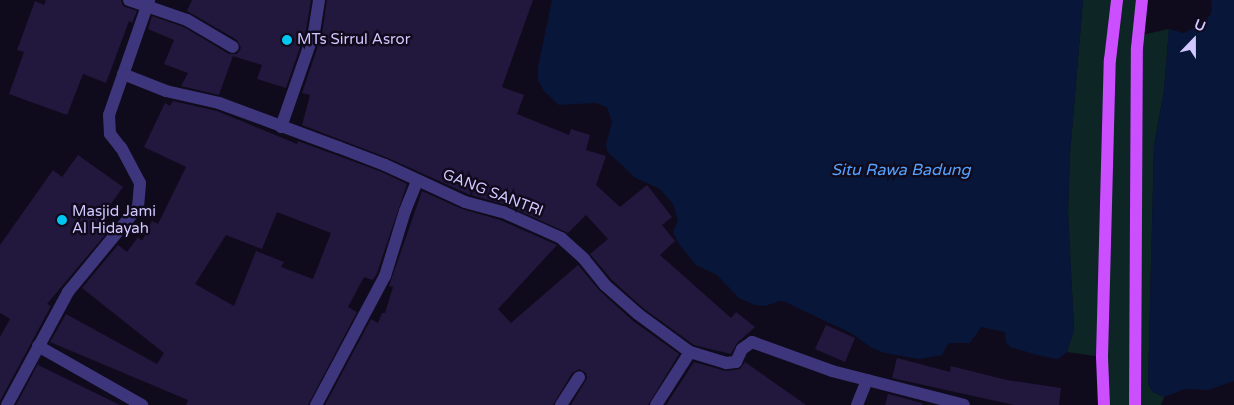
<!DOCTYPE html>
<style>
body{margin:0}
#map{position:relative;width:1234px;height:405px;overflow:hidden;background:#100b1c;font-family:"Varela Round",sans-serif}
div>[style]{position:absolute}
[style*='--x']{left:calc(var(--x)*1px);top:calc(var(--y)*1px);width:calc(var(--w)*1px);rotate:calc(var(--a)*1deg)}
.green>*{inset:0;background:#0e2526}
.water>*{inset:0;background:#081639}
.building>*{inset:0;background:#22173d}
.minor>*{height:12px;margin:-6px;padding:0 6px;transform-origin:6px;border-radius:6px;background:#3e367c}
.major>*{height:12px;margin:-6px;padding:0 6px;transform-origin:6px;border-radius:6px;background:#cb4eff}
.dots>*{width:14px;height:14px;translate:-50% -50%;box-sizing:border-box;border:2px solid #100b1c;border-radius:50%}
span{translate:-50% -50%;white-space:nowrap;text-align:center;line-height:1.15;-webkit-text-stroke:5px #100b1c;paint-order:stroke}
.poi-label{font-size:15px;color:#d2c7ff}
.left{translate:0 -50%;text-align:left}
.street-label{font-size:15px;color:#d2c7ff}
.water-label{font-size:16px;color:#55a2ff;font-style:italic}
.north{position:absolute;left:1169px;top:15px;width:50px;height:50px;-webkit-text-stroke:4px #100b1c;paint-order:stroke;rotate:22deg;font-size:14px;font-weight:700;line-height:20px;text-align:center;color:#d2c7ff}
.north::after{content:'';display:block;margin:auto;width:18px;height:22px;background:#d2c7ff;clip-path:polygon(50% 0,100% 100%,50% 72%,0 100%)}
</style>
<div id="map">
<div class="green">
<i style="clip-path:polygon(1083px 0,1142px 0,1137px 36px,1169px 29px,1164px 90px,1154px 146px,1148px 384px,1153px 392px,1164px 397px,1161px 405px,1104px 405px,1102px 357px,1067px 352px,1074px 330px,1068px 212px,1070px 153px)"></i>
</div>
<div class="water">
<i style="clip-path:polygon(552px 0,1083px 0,1070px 153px,1068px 212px,1074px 330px,1067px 352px,1058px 359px,1037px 355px,1010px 347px,1006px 342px,1005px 332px,981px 327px,970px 343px,951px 343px,947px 345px,942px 355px,919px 359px,885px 353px,872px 348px,851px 333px,785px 302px,780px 301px,765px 306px,755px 305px,739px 298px,717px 275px,696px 265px,679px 244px,673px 232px,678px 220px,673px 204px,660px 189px,634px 177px,607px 151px,606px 144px,612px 122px,607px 107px,596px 103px,559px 105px,544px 91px,538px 80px,538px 67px)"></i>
<i style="clip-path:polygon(1212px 0,1234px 0,1234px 381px,1208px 390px,1185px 389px,1164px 397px,1153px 392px,1148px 384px,1154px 146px,1164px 90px,1169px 29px,1184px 33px,1204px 22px,1211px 14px)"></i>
</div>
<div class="building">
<i style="clip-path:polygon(46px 0,121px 0,123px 6px,137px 11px,132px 23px,129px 21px,106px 83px,83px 74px,67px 115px,9px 94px,24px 52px,17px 50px,35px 1px,44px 5px)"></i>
<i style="clip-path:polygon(192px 0,311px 0,306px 30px,286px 88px,257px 79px,262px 65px,233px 56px,219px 95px,181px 86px,188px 73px,164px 64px,174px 40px,148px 29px,152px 16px,184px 27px,229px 54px,237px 54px,241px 48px,237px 40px,187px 11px)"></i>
<i style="clip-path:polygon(327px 0,533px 0,502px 87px,524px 95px,517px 114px,569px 135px,571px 129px,590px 135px,586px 150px,606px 156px,596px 185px,620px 207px,647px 185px,672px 217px,662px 225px,675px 241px,660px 255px,731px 318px,736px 312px,755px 327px,737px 343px,731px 354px,694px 345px,643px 308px,611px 279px,590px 254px,608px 239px,586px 215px,568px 233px,506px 205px,468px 194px,388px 158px,302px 125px,310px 95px,302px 93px,322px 34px)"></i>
<i style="clip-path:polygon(evenodd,173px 101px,217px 111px,297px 144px,298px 141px,382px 172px,407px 184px,377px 273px,373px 280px,364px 277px,348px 307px,357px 312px,308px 405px,186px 405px,188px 400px,50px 342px,66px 314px,157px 364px,164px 353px,82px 288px,118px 245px,127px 252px,138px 237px,142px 241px,152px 221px,158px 224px,186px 167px,144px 147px,165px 103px,170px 106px,173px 101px,277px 212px,331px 233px,313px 279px,281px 267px,284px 262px,256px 251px,234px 306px,195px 284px,226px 235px,262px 249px,277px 212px)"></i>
<i style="clip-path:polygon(78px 155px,123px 187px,108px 208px,113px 211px,99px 230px,105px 235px,47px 304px,51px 306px,0 401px,0 337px,10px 319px,0 313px,0 245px,53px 170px,62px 177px)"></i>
<i style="clip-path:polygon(422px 191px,462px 209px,500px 220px,557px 245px,498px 309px,511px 323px,578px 265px,600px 291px,633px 321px,679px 354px,648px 405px,571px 405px,587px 378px,586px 373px,579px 369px,572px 373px,553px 405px,325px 405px,371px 319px,378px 323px,382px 313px,385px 313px,393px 287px,389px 286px)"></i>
<i style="clip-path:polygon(826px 325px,855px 338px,845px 362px,815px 349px)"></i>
<i style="clip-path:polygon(897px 358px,950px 372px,951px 366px,1007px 380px,1061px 388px,1059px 405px,1014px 405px,892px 378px)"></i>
<i style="clip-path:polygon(40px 360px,38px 365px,120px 405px,16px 405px)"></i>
<i style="clip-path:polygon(694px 362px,726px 371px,740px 369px,745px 362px,806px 405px,666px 405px)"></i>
<i style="clip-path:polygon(888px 394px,922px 403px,922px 405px,885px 405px)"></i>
</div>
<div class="minor">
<i style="--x:129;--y:0;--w:61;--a:19"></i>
<i style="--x:187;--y:20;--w:53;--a:30.4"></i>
<i style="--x:123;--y:74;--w:46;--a:21.6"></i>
<i style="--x:166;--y:91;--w:54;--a:12.8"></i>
<i style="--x:219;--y:103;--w:127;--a:20.3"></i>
<i style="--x:338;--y:147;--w:50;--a:21"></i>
<i style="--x:385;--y:165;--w:88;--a:24.8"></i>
<i style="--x:465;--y:202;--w:39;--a:15"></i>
<i style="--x:503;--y:212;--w:64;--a:24.1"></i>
<i style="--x:561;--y:238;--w:31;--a:42"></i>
<i style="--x:584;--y:259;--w:33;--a:51"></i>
<i style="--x:605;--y:285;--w:44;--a:41.3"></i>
<i style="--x:638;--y:314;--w:64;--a:36.2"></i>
<i style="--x:690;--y:352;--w:38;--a:17"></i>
<i style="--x:726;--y:363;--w:10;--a:-6"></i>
<i style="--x:736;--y:362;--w:14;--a:-65"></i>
<i style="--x:742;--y:349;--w:12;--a:-35"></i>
<i style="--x:752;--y:342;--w:85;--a:19.9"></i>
<i style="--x:832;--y:371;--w:136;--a:14.4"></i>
<i style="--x:281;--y:127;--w:101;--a:-70.8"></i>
<i style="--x:314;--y:32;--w:32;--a:-81"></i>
<i style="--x:38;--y:346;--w:120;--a:29.6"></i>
<i style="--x:7;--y:405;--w:128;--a:-61.6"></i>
<i style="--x:68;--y:292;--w:110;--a:-50.5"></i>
<i style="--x:138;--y:207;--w:24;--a:-85"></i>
<i style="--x:140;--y:183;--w:40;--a:-118"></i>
<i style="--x:121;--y:148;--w:18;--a:-128"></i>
<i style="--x:110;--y:134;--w:19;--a:-93"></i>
<i style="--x:109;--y:115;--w:122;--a:-70.8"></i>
<i style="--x:316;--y:405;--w:146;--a:-61.9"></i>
<i style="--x:385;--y:276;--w:68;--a:-72.9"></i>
<i style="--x:405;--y:211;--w:32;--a:-68"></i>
<i style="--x:561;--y:405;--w:33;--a:-57"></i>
<i style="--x:656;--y:405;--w:63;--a:-57.3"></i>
<i style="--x:857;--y:405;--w:27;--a:-68"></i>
</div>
<div class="major">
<i style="--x:1104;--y:405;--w:48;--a:-92.4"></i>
<i style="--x:1102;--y:357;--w:297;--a:-88.5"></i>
<i style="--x:1110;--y:60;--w:60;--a:-83.3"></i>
<i style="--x:1135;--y:405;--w:357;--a:-89.7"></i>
<i style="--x:1137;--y:48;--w:48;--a:-84.1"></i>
</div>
<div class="dots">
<i style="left:287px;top:40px;background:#00c6f2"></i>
<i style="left:62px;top:220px;background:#00c6f2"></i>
</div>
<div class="poi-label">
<span class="left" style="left:297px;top:40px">MTs Sirrul Asror</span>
<span class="left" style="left:72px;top:220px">Masjid Jami<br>Al Hidayah</span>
</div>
<div class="street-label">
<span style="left:493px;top:193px;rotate:21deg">GANG SANTRI</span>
</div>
<div class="water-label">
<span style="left:901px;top:170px">Situ Rawa Badung</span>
</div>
<div class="north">U</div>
</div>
